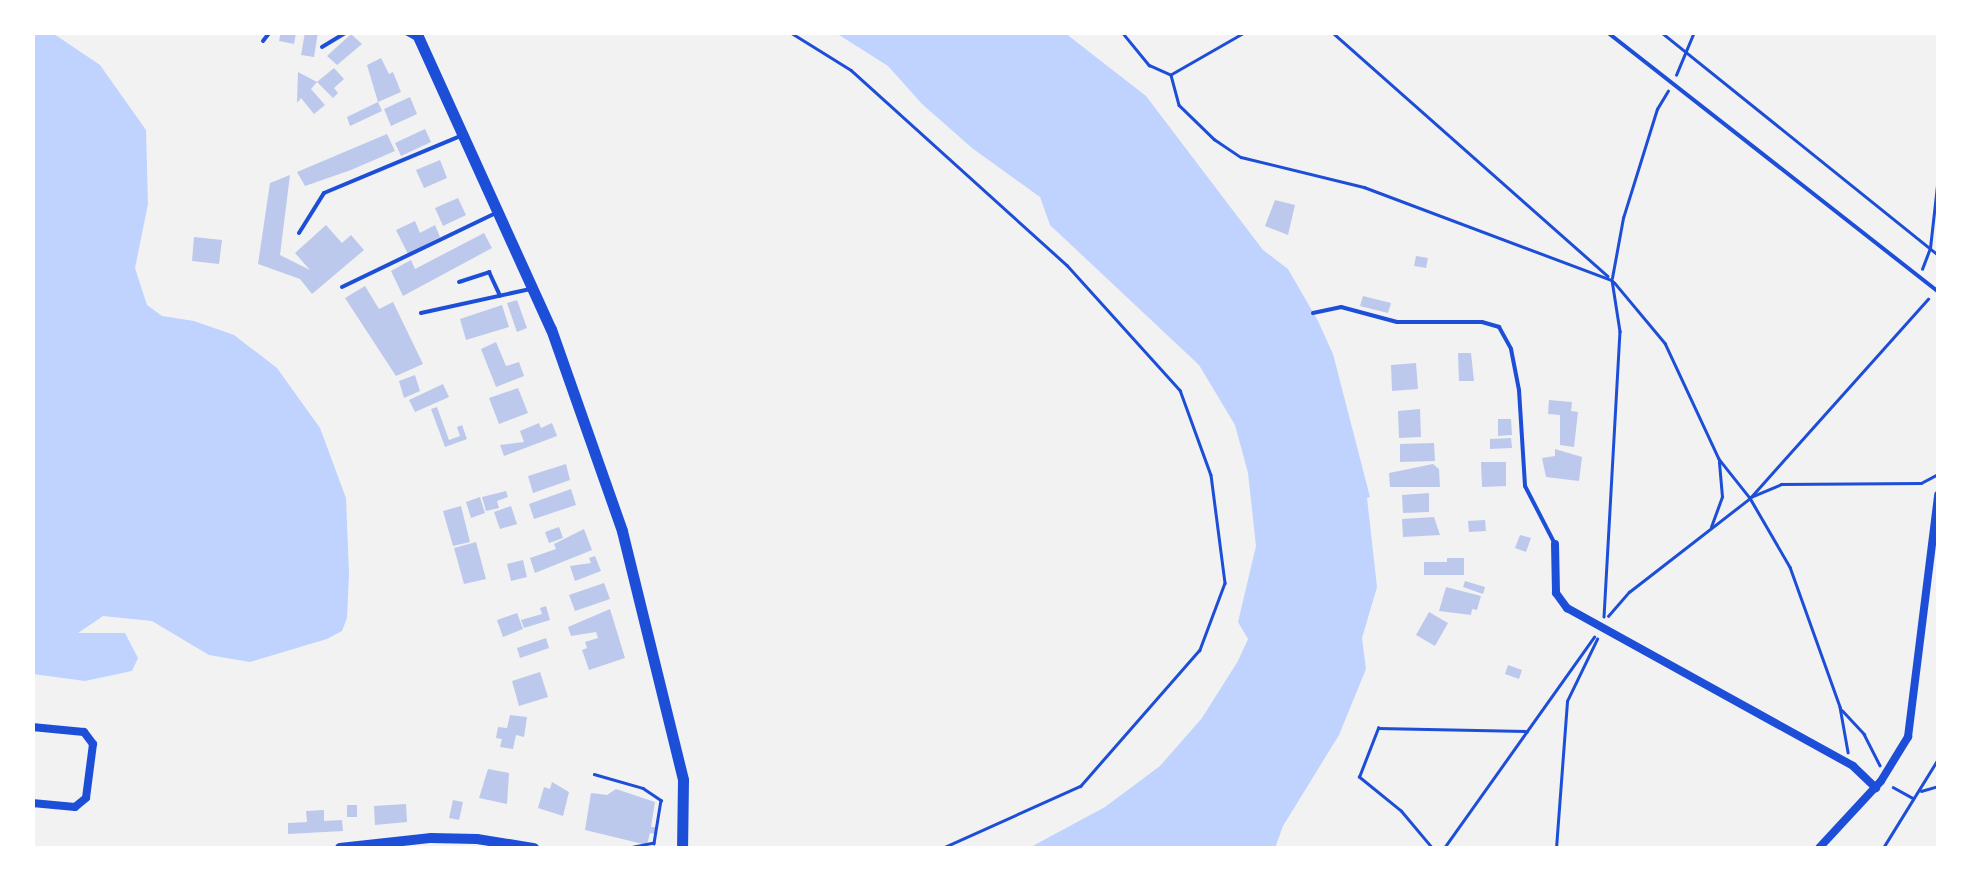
<!DOCTYPE html>
<style>
body{margin:0}
#map{position:relative;width:1971px;height:881px;overflow:hidden;background:#f2f2f2;font-family:Inter,sans-serif}
div>[style]{position:absolute}
[style*='--x']{left:calc(var(--x)*1px);top:calc(var(--y)*1px);width:calc(var(--w)*1px);rotate:calc(var(--a)*1deg)}
.water>*{inset:0;background:#bfd3fe}
.building>*{inset:0;background:#bdc9ec}
.path>*{height:2.5px;margin:-1.25px;padding:0 1.25px;transform-origin:1.25px;border-radius:1.25px;background:#1d4ed8}
.service>*{height:4px;margin:-2px;padding:0 2px;transform-origin:2px;border-radius:2px;background:#1d4ed8}
.minor>*{height:8px;margin:-4px;padding:0 4px;transform-origin:4px;border-radius:4px;background:#1d4ed8}
.tertiary>*{height:10px;margin:-5px;padding:0 5px;transform-origin:5px;border-radius:5px;background:#1d4ed8}
.secondary>*{height:11px;margin:-5.5px;padding:0 5.5px;transform-origin:5.5px;border-radius:5.5px;background:#1d4ed8}
span{translate:-50% -50%;white-space:nowrap;text-align:center;line-height:1.15;-webkit-text-stroke:10px #fff;paint-order:stroke}
.frame{position:absolute;inset:0;border:35px solid #fff;pointer-events:none}
</style>
<div id="map">
<div class="water">
<i style="clip-path:polygon(51px 32px,100px 65px,146px 130px,148px 204px,135px 268px,147px 305px,162px 316px,194px 321px,234px 335px,277px 368px,320px 428px,346px 498px,349px 574px,347px 618px,342px 631px,327px 639px,250px 662px,209px 655px,152px 621px,103px 616px,78px 633px,125px 633px,138px 658px,132px 671px,85px 681px,33px 674px,32px 33px)"></i>
<i style="clip-path:polygon(836px 33px,1065px 33px,1146px 96px,1263px 250px,1288px 269px,1318px 321px,1333px 354px,1370px 497px,1367px 498px,1377px 587px,1362px 638px,1366px 669px,1339px 735px,1283px 826px,1275px 848px,1029px 848px,1105px 807px,1160px 766px,1202px 718px,1238px 661px,1248px 639px,1238px 622px,1256px 546px,1248px 473px,1235px 425px,1199px 365px,1050px 225px,1040px 197px,972px 148px,922px 104px,888px 66px)"></i>
</div>
<div class="building">
<i style="clip-path:polygon(281px 32px,296px 32px,294px 44px,279px 41px)"></i>
<i style="clip-path:polygon(305px 32px,318px 32px,314px 57px,301px 55px)"></i>
<i style="clip-path:polygon(351px 34px,362px 44px,337px 65px,327px 56px)"></i>
<i style="clip-path:polygon(381px 58px,389px 74px,393px 72px,401px 92px,378px 102px,367px 65px)"></i>
<i style="clip-path:polygon(334px 68px,344px 79px,334px 88px,338px 93px,333px 98px,317px 82px)"></i>
<i style="clip-path:polygon(298px 72px,317px 82px,311px 89px,325px 105px,314px 114px,301px 98px,297px 103px)"></i>
<i style="clip-path:polygon(410px 97px,417px 114px,391px 126px,384px 109px)"></i>
<i style="clip-path:polygon(378px 102px,382px 111px,350px 126px,347px 117px)"></i>
<i style="clip-path:polygon(425px 129px,431px 142px,401px 156px,395px 143px)"></i>
<i style="clip-path:polygon(387px 134px,395px 151px,351px 170px,305px 186px,297px 172px)"></i>
<i style="clip-path:polygon(440px 160px,447px 178px,424px 188px,416px 170px)"></i>
<i style="clip-path:polygon(290px 175px,280px 255px,310px 270px,295px 253px,326px 225px,342px 243px,351px 235px,364px 250px,312px 294px,300px 279px,258px 264px,270px 183px)"></i>
<i style="clip-path:polygon(458px 198px,466px 215px,443px 226px,435px 208px)"></i>
<i style="clip-path:polygon(1275px 200px,1295px 205px,1288px 235px,1265px 226px)"></i>
<i style="clip-path:polygon(415px 221px,420px 233px,435px 225px,440px 237px,408px 254px,396px 230px)"></i>
<i style="clip-path:polygon(484px 233px,492px 248px,403px 296px,391px 271px,411px 260px,415px 269px)"></i>
<i style="clip-path:polygon(194px 237px,222px 240px,219px 264px,192px 261px)"></i>
<i style="clip-path:polygon(1416px 256px,1428px 258px,1426px 268px,1414px 266px)"></i>
<i style="clip-path:polygon(365px 286px,379px 309px,393px 302px,423px 364px,396px 376px,345px 298px)"></i>
<i style="clip-path:polygon(1363px 296px,1391px 303px,1388px 313px,1360px 306px)"></i>
<i style="clip-path:polygon(517px 300px,527px 328px,517px 332px,507px 303px)"></i>
<i style="clip-path:polygon(502px 305px,509px 327px,466px 340px,460px 319px)"></i>
<i style="clip-path:polygon(496px 342px,506px 366px,519px 362px,524px 376px,496px 387px,481px 349px)"></i>
<i style="clip-path:polygon(1458px 353px,1471px 353px,1474px 381px,1459px 381px)"></i>
<i style="clip-path:polygon(1416px 363px,1418px 389px,1392px 391px,1391px 365px)"></i>
<i style="clip-path:polygon(415px 375px,420px 391px,404px 398px,399px 381px)"></i>
<i style="clip-path:polygon(443px 384px,449px 397px,415px 412px,409px 400px)"></i>
<i style="clip-path:polygon(518px 388px,528px 413px,499px 424px,489px 398px)"></i>
<i style="clip-path:polygon(1549px 400px,1572px 402px,1571px 411px,1578px 412px,1574px 447px,1560px 445px,1560px 415px,1548px 414px)"></i>
<i style="clip-path:polygon(437px 407px,449px 440px,460px 436px,457px 427px,462px 425px,467px 439px,445px 447px,431px 409px)"></i>
<i style="clip-path:polygon(1420px 409px,1421px 437px,1399px 438px,1398px 411px)"></i>
<i style="clip-path:polygon(1498px 419px,1511px 419px,1512px 435px,1498px 436px)"></i>
<i style="clip-path:polygon(539px 423px,541px 428px,552px 423px,557px 436px,504px 456px,500px 445px,524px 442px,520px 431px)"></i>
<i style="clip-path:polygon(1511px 438px,1512px 448px,1490px 449px,1490px 439px)"></i>
<i style="clip-path:polygon(1434px 443px,1435px 461px,1400px 462px,1400px 444px)"></i>
<i style="clip-path:polygon(1555px 449px,1582px 457px,1579px 481px,1546px 477px,1542px 458px,1555px 456px)"></i>
<i style="clip-path:polygon(1481px 462px,1506px 462px,1506px 486px,1482px 487px)"></i>
<i style="clip-path:polygon(566px 464px,570px 480px,533px 493px,528px 476px)"></i>
<i style="clip-path:polygon(1433px 464px,1439px 469px,1440px 487px,1390px 487px,1389px 473px)"></i>
<i style="clip-path:polygon(571px 489px,576px 505px,534px 519px,529px 504px)"></i>
<i style="clip-path:polygon(506px 491px,508px 497px,497px 501px,499px 508px,486px 511px,482px 497px)"></i>
<i style="clip-path:polygon(1429px 493px,1429px 512px,1403px 513px,1402px 495px)"></i>
<i style="clip-path:polygon(480px 497px,485px 513px,471px 518px,466px 502px)"></i>
<i style="clip-path:polygon(461px 506px,470px 542px,453px 546px,443px 511px)"></i>
<i style="clip-path:polygon(511px 506px,517px 524px,500px 529px,494px 512px)"></i>
<i style="clip-path:polygon(1434px 517px,1440px 535px,1403px 537px,1402px 519px)"></i>
<i style="clip-path:polygon(1485px 520px,1486px 531px,1469px 532px,1468px 521px)"></i>
<i style="clip-path:polygon(559px 527px,563px 538px,549px 543px,545px 532px)"></i>
<i style="clip-path:polygon(584px 529px,592px 550px,535px 573px,530px 558px,556px 549px,554px 544px)"></i>
<i style="clip-path:polygon(1520px 535px,1531px 538px,1526px 552px,1515px 548px)"></i>
<i style="clip-path:polygon(476px 542px,486px 579px,464px 584px,454px 548px)"></i>
<i style="clip-path:polygon(595px 556px,601px 571px,575px 581px,570px 566px,591px 563px,589px 558px)"></i>
<i style="clip-path:polygon(1447px 558px,1464px 558px,1464px 575px,1424px 575px,1424px 562px,1447px 562px)"></i>
<i style="clip-path:polygon(523px 560px,527px 577px,511px 581px,507px 564px)"></i>
<i style="clip-path:polygon(1465px 581px,1485px 587px,1483px 594px,1463px 587px)"></i>
<i style="clip-path:polygon(604px 583px,610px 599px,575px 611px,569px 595px)"></i>
<i style="clip-path:polygon(1446px 587px,1481px 596px,1477px 610px,1472px 609px,1471px 615px,1439px 611px)"></i>
<i style="clip-path:polygon(546px 606px,550px 620px,524px 628px,521px 620px,542px 614px,540px 608px)"></i>
<i style="clip-path:polygon(610px 609px,625px 658px,589px 670px,582px 650px,587px 648px,585px 642px,598px 638px,596px 632px,571px 636px,568px 627px)"></i>
<i style="clip-path:polygon(1429px 612px,1448px 623px,1435px 646px,1416px 635px)"></i>
<i style="clip-path:polygon(517px 613px,523px 629px,503px 637px,497px 620px)"></i>
<i style="clip-path:polygon(546px 638px,549px 648px,520px 658px,517px 648px)"></i>
<i style="clip-path:polygon(1508px 665px,1522px 670px,1519px 679px,1505px 674px)"></i>
<i style="clip-path:polygon(540px 672px,548px 697px,519px 706px,512px 681px)"></i>
<i style="clip-path:polygon(510px 715px,527px 717px,524px 737px,516px 735px,513px 749px,500px 747px,502px 739px,496px 738px,498px 727px,507px 728px)"></i>
<i style="clip-path:polygon(488px 769px,509px 773px,507px 804px,479px 798px)"></i>
<i style="clip-path:polygon(552px 782px,569px 792px,563px 816px,538px 808px,544px 787px,550px 789px)"></i>
<i style="clip-path:polygon(616px 789px,655px 802px,651px 827px,656px 827px,655px 834px,650px 833px,647px 845px,585px 830px,591px 793px,607px 795px)"></i>
<i style="clip-path:polygon(453px 800px,463px 802px,459px 820px,449px 818px)"></i>
<i style="clip-path:polygon(406px 804px,407px 822px,375px 825px,374px 806px)"></i>
<i style="clip-path:polygon(347px 805px,357px 805px,357px 817px,347px 817px)"></i>
<i style="clip-path:polygon(324px 810px,324px 821px,342px 820px,343px 831px,288px 834px,288px 823px,307px 822px,306px 811px)"></i>
</div>
<div class="path">
<i style="--x:790;--y:32;--w:72;--a:31.9"></i>
<i style="--x:851;--y:70;--w:291;--a:42.1"></i>
<i style="--x:1067;--y:265;--w:169;--a:47.9"></i>
<i style="--x:1180;--y:390;--w:90;--a:70"></i>
<i style="--x:1211;--y:475;--w:109;--a:82.6"></i>
<i style="--x:1225;--y:583;--w:72;--a:110.5"></i>
<i style="--x:1200;--y:650;--w:181;--a:131.2"></i>
<i style="--x:1081;--y:786;--w:150;--a:155.7"></i>
<i style="--x:1122;--y:32;--w:43;--a:50.7"></i>
<i style="--x:1149;--y:65;--w:24;--a:24"></i>
<i style="--x:1246;--y:32;--w:86;--a:150.2"></i>
<i style="--x:1171;--y:75;--w:31;--a:75"></i>
<i style="--x:1179;--y:105;--w:49;--a:44.2"></i>
<i style="--x:1214;--y:139;--w:32;--a:34"></i>
<i style="--x:1241;--y:157;--w:127;--a:13.7"></i>
<i style="--x:1364;--y:187;--w:265;--a:20.6"></i>
<i style="--x:1612;--y:280;--w:52;--a:81.1"></i>
<i style="--x:1620;--y:331;--w:286;--a:93.2"></i>
<i style="--x:1332;--y:32;--w:368;--a:41.5"></i>
<i style="--x:1661;--y:32;--w:356;--a:38.8"></i>
<i style="--x:1676;--y:75;--w:47;--a:-67.3"></i>
<i style="--x:1922;--y:269;--w:22;--a:-69"></i>
<i style="--x:1930;--y:248;--w:71;--a:-83.6"></i>
<i style="--x:1612;--y:278;--w:61;--a:-79.6"></i>
<i style="--x:1623;--y:218;--w:114;--a:-72.7"></i>
<i style="--x:1657;--y:109;--w:21;--a:-59"></i>
<i style="--x:1614;--y:282;--w:80;--a:50.1"></i>
<i style="--x:1665;--y:343;--w:128;--a:65"></i>
<i style="--x:1719;--y:459;--w:50;--a:51.5"></i>
<i style="--x:1750;--y:498;--w:80;--a:59.9"></i>
<i style="--x:1790;--y:567;--w:149;--a:70.3"></i>
<i style="--x:1840;--y:707;--w:46;--a:79.9"></i>
<i style="--x:1751;--y:497;--w:33;--a:-23"></i>
<i style="--x:1781;--y:484;--w:140;--a:-0.4"></i>
<i style="--x:1921;--y:483;--w:19;--a:-28"></i>
<i style="--x:1711;--y:527;--w:32;--a:-70"></i>
<i style="--x:1722;--y:497;--w:35;--a:-95"></i>
<i style="--x:1608;--y:616;--w:32;--a:-49"></i>
<i style="--x:1629;--y:592;--w:153;--a:-37.8"></i>
<i style="--x:1750;--y:498;--w:267;--a:-48.2"></i>
<i style="--x:1842;--y:710;--w:33;--a:47"></i>
<i style="--x:1864;--y:734;--w:35;--a:63"></i>
<i style="--x:594;--y:774;--w:51;--a:15.9"></i>
<i style="--x:643;--y:788;--w:22;--a:34"></i>
<i style="--x:661;--y:800;--w:44;--a:99.2"></i>
<i style="--x:654;--y:843;--w:21;--a:169"></i>
<i style="--x:1893;--y:787;--w:23;--a:29"></i>
<i style="--x:1921;--y:791;--w:18;--a:-16"></i>
<i style="--x:1432;--y:848;--w:48;--a:-130"></i>
<i style="--x:1401;--y:811;--w:54;--a:-141"></i>
<i style="--x:1359;--y:777;--w:53;--a:-68.8"></i>
<i style="--x:1378;--y:728;--w:149;--a:1.2"></i>
<i style="--x:1444;--y:848;--w:259;--a:-54.6"></i>
<i style="--x:1556;--y:848;--w:147;--a:-85.7"></i>
<i style="--x:1567;--y:701;--w:69;--a:-64.2"></i>
<i style="--x:1883;--y:848;--w:105;--a:-58.3"></i>
</div>
<div class="service">
<i style="--x:404;--y:32;--w:13;--a:29"></i>
<i style="--x:1607;--y:32;--w:421;--a:38.1"></i>
<i style="--x:263;--y:41;--w:11;--a:-52"></i>
<i style="--x:322;--y:47;--w:29;--a:-31"></i>
<i style="--x:299;--y:233;--w:47;--a:-58"></i>
<i style="--x:324;--y:193;--w:145;--a:-22.7"></i>
<i style="--x:459;--y:282;--w:32;--a:-18"></i>
<i style="--x:489;--y:272;--w:26;--a:65"></i>
<i style="--x:342;--y:287;--w:169;--a:-25.7"></i>
<i style="--x:421;--y:313;--w:112;--a:-12.4"></i>
<i style="--x:1313;--y:313;--w:29;--a:-12"></i>
<i style="--x:1341;--y:307;--w:58;--a:15"></i>
<i style="--x:1397;--y:322;--w:85;--a:0"></i>
<i style="--x:1482;--y:322;--w:18;--a:16"></i>
<i style="--x:1499;--y:327;--w:25;--a:61"></i>
<i style="--x:1511;--y:349;--w:42;--a:79"></i>
<i style="--x:1519;--y:390;--w:96;--a:86.4"></i>
<i style="--x:1525;--y:486;--w:65;--a:62.7"></i>
</div>
<div class="minor">
<i style="--x:1555;--y:544;--w:49;--a:88.8"></i>
<i style="--x:1556;--y:593;--w:19;--a:54"></i>
<i style="--x:1567;--y:608;--w:327;--a:28.9"></i>
<i style="--x:1853;--y:766;--w:32;--a:44"></i>
<i style="--x:32;--y:727;--w:52;--a:5.5"></i>
<i style="--x:84;--y:732;--w:15;--a:53"></i>
<i style="--x:93;--y:744;--w:54;--a:97.4"></i>
<i style="--x:86;--y:798;--w:14;--a:141"></i>
<i style="--x:75;--y:807;--w:43;--a:-174.7"></i>
<i style="--x:1819;--y:848;--w:91;--a:-47.2"></i>
<i style="--x:1881;--y:781;--w:52;--a:-58.5"></i>
<i style="--x:1908;--y:737;--w:244;--a:-82.9"></i>
</div>
<div class="tertiary">
<i style="--x:340;--y:848;--w:92;--a:-6.3"></i>
<i style="--x:431;--y:838;--w:46;--a:1.2"></i>
<i style="--x:477;--y:839;--w:58;--a:9"></i>
</div>
<div class="secondary">
<i style="--x:416;--y:32;--w:326;--a:65.6"></i>
<i style="--x:551;--y:329;--w:214;--a:70.6"></i>
<i style="--x:622;--y:531;--w:256;--a:76.2"></i>
<i style="--x:683;--y:780;--w:68;--a:90.8"></i>
</div>
<div class="frame"></div>
</div>
